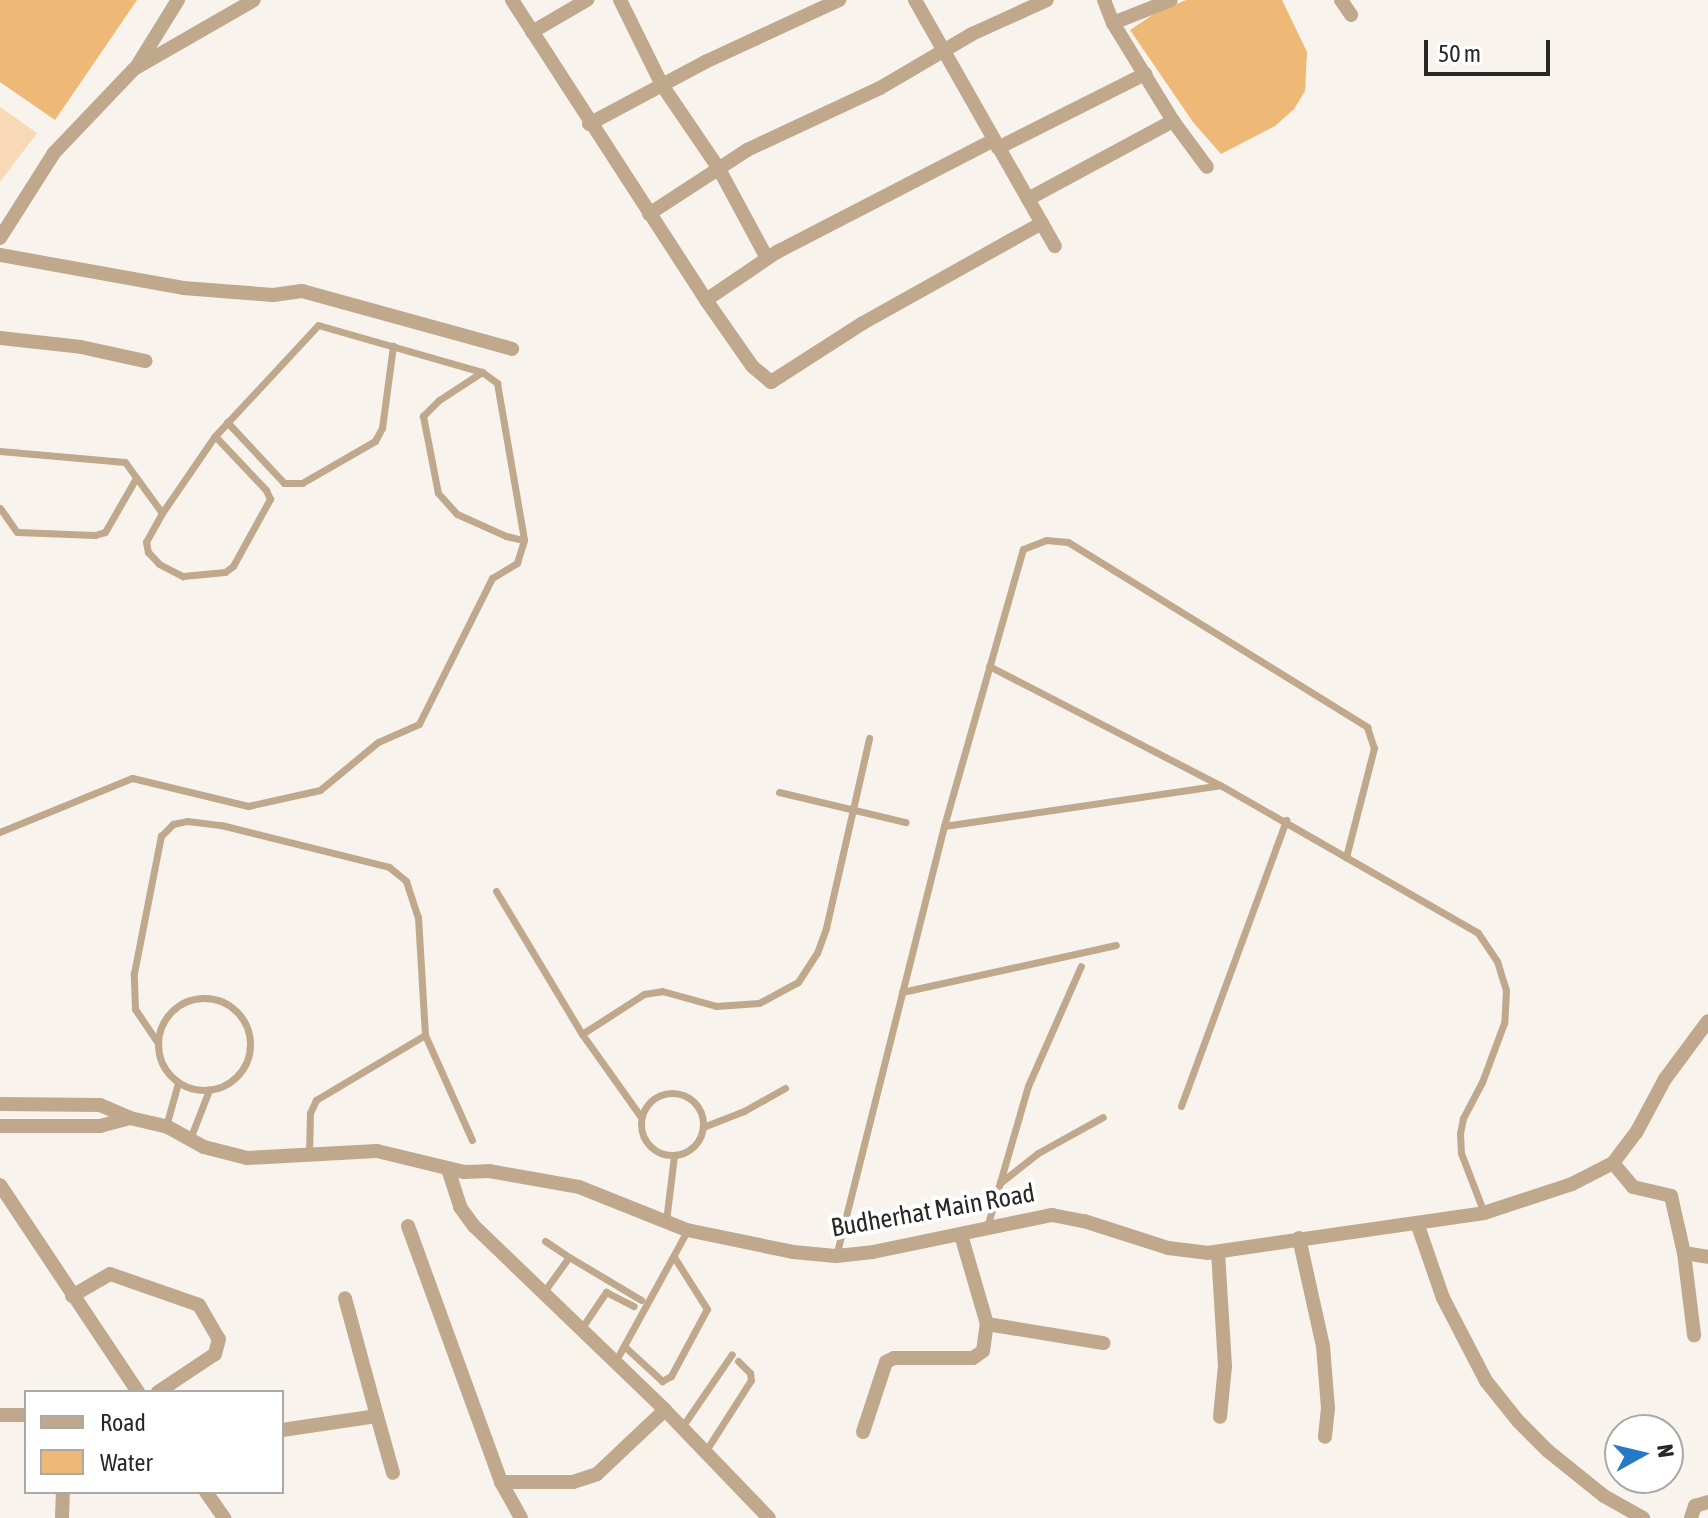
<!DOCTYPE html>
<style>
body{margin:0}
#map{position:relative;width:1708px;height:1518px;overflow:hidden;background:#f8f3ec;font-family:"Asap Condensed",sans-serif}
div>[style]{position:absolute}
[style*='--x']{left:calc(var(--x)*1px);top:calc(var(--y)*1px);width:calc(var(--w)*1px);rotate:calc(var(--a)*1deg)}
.green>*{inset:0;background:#f7d9b6}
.water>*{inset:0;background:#eeb877}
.service>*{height:7px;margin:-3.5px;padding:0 3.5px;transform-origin:3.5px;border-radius:3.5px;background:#c0a88d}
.service>.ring{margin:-3.5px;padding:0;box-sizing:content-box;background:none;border:7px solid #c0a88d;border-radius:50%}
.minor>*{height:14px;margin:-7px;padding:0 7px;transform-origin:7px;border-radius:7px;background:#c0a88d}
span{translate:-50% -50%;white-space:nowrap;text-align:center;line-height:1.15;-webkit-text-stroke:8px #fff;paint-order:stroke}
.street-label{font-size:26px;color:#2a2826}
.legend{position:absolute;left:24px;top:1390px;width:260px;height:104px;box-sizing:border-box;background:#fff;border:2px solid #aaa9a8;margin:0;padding:10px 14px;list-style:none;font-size:24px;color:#2a2826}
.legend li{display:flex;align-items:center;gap:16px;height:40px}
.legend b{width:40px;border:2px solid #aaa9a8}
.north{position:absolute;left:1604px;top:1414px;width:80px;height:80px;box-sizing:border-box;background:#fff;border:2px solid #aaa9a8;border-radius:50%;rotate:82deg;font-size:22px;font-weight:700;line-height:32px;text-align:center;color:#2a2826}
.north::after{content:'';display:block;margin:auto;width:28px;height:36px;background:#2579c7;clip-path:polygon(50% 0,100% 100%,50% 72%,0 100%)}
.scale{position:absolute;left:1424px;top:40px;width:126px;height:36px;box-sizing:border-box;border:4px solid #2a2826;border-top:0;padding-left:10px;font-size:24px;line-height:28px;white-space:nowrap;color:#2a2826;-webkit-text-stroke:6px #fff;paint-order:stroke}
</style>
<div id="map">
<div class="green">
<i style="clip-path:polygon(0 107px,37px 133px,0 182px)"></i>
</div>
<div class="water">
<i style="clip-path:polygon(0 0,137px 0,55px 120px,0 82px)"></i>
<i style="clip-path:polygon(1186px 0,1282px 0,1307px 52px,1305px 91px,1294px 109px,1275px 126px,1221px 154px,1193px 122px,1130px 30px,1154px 14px)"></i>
</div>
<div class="service">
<i style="--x:482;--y:372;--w:51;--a:146.9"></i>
<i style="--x:439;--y:400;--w:23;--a:135"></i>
<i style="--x:423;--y:416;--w:78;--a:79"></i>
<i style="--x:438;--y:493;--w:28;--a:48"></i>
<i style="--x:457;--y:514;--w:54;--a:24.2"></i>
<i style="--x:506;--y:536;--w:18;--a:13"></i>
<i style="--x:227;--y:422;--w:83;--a:46.9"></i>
<i style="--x:284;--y:483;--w:18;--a:0"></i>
<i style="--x:302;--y:483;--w:84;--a:-29.9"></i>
<i style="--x:375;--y:441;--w:15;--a:-62"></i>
<i style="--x:382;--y:428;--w:83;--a:-82.4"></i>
<i style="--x:0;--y:451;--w:125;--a:5"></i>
<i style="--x:125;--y:462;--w:63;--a:54"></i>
<i style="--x:162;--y:513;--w:93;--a:-55.5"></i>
<i style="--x:215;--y:436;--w:151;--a:-47.1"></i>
<i style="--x:318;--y:325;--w:171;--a:16"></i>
<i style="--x:482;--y:372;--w:19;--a:36"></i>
<i style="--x:497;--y:383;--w:159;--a:80.2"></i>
<i style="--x:524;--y:540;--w:24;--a:107"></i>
<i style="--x:517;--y:563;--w:29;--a:149"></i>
<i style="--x:492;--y:578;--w:163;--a:116.6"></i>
<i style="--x:419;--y:724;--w:45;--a:156.3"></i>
<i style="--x:378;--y:742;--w:75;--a:140.4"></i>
<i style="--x:320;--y:790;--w:74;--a:167.5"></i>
<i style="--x:248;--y:806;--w:119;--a:-166.4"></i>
<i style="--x:132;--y:778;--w:143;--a:157.8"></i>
<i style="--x:0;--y:508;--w:29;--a:55"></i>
<i style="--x:17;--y:532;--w:78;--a:2.2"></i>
<i style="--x:95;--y:535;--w:10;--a:-17"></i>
<i style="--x:105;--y:532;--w:62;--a:-60.1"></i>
<i style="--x:162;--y:513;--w:33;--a:119"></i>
<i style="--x:146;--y:542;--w:10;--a:79"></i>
<i style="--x:148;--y:552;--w:16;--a:47"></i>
<i style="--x:159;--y:564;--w:27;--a:27"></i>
<i style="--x:183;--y:576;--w:42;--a:-5.4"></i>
<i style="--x:225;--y:572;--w:10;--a:-37"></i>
<i style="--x:233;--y:566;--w:77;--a:-61.1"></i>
<i style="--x:270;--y:499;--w:10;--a:-114"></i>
<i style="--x:266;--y:490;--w:74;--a:-133.4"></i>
<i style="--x:989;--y:666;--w:258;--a:27.3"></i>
<i style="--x:779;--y:792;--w:130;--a:13.4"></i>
<i style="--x:944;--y:826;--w:279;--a:-8.4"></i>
<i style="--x:1220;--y:785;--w:297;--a:29.8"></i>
<i style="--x:1478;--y:933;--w:34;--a:56"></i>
<i style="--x:1497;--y:961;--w:30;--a:73"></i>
<i style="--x:1506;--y:990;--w:33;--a:93"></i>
<i style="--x:1504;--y:1023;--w:63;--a:110.4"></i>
<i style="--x:1482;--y:1082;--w:41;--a:117.8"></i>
<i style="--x:1463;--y:1118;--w:16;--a:101"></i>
<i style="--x:1460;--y:1134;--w:19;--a:87"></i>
<i style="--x:1461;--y:1153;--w:64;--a:69"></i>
<i style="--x:496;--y:891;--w:167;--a:59"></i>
<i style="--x:582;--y:1034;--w:102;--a:54.6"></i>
<i style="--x:902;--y:992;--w:219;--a:-12.4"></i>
<i class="ring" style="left:158px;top:998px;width:85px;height:85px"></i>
<i style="--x:582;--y:1034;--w:74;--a:-32.8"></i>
<i style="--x:644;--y:994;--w:18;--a:-9"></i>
<i style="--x:662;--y:991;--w:56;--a:15.5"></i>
<i style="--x:716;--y:1006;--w:43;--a:-4"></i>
<i style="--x:759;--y:1003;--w:44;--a:-28.3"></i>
<i style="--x:798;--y:982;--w:35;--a:-57"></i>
<i style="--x:817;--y:953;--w:27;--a:-70"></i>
<i style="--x:826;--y:928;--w:195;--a:-77.2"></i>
<i style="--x:425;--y:1035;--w:115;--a:65.9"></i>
<i style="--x:158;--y:1043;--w:41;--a:-124.1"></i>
<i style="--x:135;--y:1009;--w:36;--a:-92"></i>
<i style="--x:134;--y:973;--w:140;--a:-78.9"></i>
<i style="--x:161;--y:836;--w:17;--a:-45"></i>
<i style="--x:173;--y:824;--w:14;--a:-12"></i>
<i style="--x:187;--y:821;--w:34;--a:7"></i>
<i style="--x:221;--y:825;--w:173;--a:14"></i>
<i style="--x:389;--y:867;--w:22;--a:39"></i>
<i style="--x:406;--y:881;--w:38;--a:72"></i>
<i style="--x:418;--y:917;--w:118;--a:86.6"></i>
<i style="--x:425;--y:1035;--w:127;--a:149.2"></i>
<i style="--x:316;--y:1100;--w:14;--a:115"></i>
<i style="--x:310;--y:1113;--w:41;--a:91.4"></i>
<i class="ring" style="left:641px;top:1093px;width:55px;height:55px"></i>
<i style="--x:1181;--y:1106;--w:305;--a:-69.8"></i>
<i style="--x:166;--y:1126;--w:45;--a:-74.4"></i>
<i style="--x:703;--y:1127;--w:44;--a:-21.3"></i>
<i style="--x:744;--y:1111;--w:47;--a:-29.3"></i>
<i style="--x:190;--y:1139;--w:53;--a:-68.8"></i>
<i style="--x:1000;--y:1183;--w:48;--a:-38.3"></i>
<i style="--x:1038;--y:1153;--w:74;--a:-29"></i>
<i style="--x:666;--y:1221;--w:65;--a:-83"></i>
<i style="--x:987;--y:1227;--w:147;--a:-73.8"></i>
<i style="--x:1028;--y:1086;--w:131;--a:-66.2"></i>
<i style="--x:545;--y:1241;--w:29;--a:34"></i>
<i style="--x:836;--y:1256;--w:443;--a:-75.9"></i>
<i style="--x:944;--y:826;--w:288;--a:-74.1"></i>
<i style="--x:1023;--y:549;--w:25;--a:-21"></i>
<i style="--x:1046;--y:540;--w:22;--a:5"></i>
<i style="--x:1068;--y:542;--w:352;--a:31.7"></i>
<i style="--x:1367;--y:727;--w:22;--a:72"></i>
<i style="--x:1374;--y:748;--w:113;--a:104.4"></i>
<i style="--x:543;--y:1293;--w:44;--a:-54.2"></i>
<i style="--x:569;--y:1257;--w:84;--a:30.8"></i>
<i style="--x:581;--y:1329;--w:45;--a:-56"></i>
<i style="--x:606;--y:1292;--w:31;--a:27"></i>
<i style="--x:624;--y:1346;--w:52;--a:42.6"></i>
<i style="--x:662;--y:1381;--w:10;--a:-29"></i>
<i style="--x:671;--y:1376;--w:76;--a:-61.8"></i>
<i style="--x:707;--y:1309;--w:62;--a:-122.4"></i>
<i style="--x:615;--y:1362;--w:149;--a:-61.2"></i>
<i style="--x:682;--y:1427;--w:88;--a:-55.6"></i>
<i style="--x:705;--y:1452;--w:85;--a:-57.4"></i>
<i style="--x:751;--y:1380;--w:7;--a:-98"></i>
<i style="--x:750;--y:1373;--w:17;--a:-135"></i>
</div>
<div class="minor">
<i style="--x:512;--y:0;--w:357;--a:57.1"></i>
<i style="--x:706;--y:300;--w:80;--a:55.1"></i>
<i style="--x:752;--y:366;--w:25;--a:40"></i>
<i style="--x:771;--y:382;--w:109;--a:-32.7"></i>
<i style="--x:863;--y:323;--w:205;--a:-29.2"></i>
<i style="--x:620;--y:0;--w:95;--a:63.7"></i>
<i style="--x:662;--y:85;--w:102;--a:55.8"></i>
<i style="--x:719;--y:169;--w:101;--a:61.7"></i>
<i style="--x:915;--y:0;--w:283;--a:60.4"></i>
<i style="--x:1104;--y:0;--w:25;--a:69"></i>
<i style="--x:1113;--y:23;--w:115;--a:58.5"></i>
<i style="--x:1173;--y:121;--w:57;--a:53.5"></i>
<i style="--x:1341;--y:0;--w:18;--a:56"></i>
<i style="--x:1113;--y:23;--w:62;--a:-21.6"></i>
<i style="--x:532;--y:32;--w:64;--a:-30.2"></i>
<i style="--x:137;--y:66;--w:78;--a:-58.2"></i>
<i style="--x:589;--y:124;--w:132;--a:-28.1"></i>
<i style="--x:705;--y:62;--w:148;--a:-24.8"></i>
<i style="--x:998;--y:148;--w:165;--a:-26.7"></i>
<i style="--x:1028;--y:199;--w:165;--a:-28.3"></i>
<i style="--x:649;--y:214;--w:117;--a:-33.1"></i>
<i style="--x:747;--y:150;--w:147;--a:-25"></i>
<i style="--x:880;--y:88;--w:107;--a:-30.4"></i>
<i style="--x:972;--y:34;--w:82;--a:-24.4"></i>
<i style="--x:0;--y:238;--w:101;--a:-57.6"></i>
<i style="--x:54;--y:153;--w:116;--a:-46.4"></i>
<i style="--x:134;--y:69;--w:138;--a:-29.9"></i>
<i style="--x:0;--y:255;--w:186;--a:10.2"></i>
<i style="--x:183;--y:288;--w:90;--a:4.4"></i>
<i style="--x:273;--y:295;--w:29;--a:-8"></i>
<i style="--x:302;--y:291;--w:218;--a:15.4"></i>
<i style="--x:706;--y:300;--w:86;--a:-34.1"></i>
<i style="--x:777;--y:252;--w:244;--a:-27.3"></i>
<i style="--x:0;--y:338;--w:81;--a:6.3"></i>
<i style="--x:81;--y:347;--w:66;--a:12.3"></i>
<i style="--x:0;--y:1104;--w:100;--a:0.6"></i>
<i style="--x:100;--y:1105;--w:33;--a:23"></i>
<i style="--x:0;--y:1126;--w:100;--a:0"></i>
<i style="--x:100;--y:1126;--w:31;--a:-15"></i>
<i style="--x:130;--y:1118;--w:37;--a:13"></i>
<i style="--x:166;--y:1126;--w:43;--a:28.9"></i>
<i style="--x:204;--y:1147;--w:44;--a:14.3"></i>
<i style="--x:247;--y:1158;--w:130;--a:-3.1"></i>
<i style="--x:377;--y:1151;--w:89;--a:13.6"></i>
<i style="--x:464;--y:1172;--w:25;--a:-2"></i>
<i style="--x:489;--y:1171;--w:91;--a:10.1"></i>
<i style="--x:579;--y:1187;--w:116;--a:21.7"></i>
<i style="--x:687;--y:1230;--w:108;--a:11.7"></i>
<i style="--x:793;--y:1252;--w:43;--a:5.3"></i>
<i style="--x:836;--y:1256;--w:37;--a:-6"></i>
<i style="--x:873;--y:1252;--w:183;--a:-11.7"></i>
<i style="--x:1052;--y:1215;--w:33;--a:11"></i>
<i style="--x:1084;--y:1221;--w:88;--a:17.8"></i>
<i style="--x:1168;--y:1248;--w:39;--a:7"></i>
<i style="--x:1207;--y:1253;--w:280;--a:-8.2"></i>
<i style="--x:1484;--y:1213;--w:93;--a:-18.2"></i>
<i style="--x:1572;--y:1184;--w:46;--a:-27.1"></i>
<i style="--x:1613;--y:1163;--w:38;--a:-53"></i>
<i style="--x:1636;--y:1133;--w:61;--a:-61.8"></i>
<i style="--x:1665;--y:1079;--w:72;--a:-53.4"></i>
<i style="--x:1613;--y:1163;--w:31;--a:50"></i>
<i style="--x:1633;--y:1187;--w:39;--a:13"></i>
<i style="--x:1671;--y:1196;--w:58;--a:77.2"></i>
<i style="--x:1684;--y:1253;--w:83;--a:83"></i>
<i style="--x:448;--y:1169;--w:40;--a:72"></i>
<i style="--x:460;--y:1207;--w:24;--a:54"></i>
<i style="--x:474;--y:1226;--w:265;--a:43.9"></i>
<i style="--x:665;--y:1410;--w:150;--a:46.1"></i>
<i style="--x:0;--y:1185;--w:249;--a:56.3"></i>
<i style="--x:1417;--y:1223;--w:79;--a:70.9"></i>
<i style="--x:1443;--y:1298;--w:93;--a:62.6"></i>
<i style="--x:1486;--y:1381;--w:51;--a:51.3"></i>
<i style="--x:1518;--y:1421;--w:42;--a:45"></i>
<i style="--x:1548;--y:1451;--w:72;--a:38.8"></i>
<i style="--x:1604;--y:1496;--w:45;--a:29.4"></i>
<i style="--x:408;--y:1226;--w:272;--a:70"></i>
<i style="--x:501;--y:1482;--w:41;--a:60.9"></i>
<i style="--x:1299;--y:1238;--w:111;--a:77.5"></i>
<i style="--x:1323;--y:1346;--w:62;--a:85.4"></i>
<i style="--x:1328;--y:1408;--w:29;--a:96"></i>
<i style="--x:1218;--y:1252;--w:114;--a:86.5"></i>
<i style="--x:1225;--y:1366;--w:51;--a:95.6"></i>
<i style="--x:1684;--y:1253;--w:24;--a:9"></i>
<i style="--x:72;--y:1296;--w:44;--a:-30.1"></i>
<i style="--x:110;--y:1274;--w:94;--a:19.2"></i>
<i style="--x:199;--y:1305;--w:39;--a:60"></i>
<i style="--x:219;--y:1339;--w:16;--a:105"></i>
<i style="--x:215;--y:1354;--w:69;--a:146.3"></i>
<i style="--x:987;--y:1324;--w:118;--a:9.3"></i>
<i style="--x:0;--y:1415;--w:26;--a:0"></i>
<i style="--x:377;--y:1416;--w:59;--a:74.3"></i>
<i style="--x:282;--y:1430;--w:96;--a:-8.4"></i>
<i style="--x:377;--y:1416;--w:122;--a:-105.2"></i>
<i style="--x:863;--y:1432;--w:74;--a:-71.8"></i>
<i style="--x:886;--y:1362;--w:9;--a:-27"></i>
<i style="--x:894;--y:1358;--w:79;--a:0"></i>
<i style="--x:973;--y:1358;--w:12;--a:-35"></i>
<i style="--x:983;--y:1351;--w:27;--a:-82"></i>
<i style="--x:987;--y:1324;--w:93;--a:-106.3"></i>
<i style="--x:501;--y:1482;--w:72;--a:0"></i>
<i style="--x:573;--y:1482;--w:25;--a:-18"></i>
<i style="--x:597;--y:1474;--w:93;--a:-43.3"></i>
<i style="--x:206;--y:1492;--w:32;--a:55"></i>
<i style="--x:62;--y:1518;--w:26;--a:-88"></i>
<i style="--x:1691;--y:1518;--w:13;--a:-72"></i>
<i style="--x:1695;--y:1506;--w:14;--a:-17"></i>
</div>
<div class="street-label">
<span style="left:933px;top:1211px;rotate:-10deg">Budherhat Main Road</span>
</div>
<ul class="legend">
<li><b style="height:10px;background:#c0a88d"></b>Road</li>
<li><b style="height:22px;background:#eeb877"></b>Water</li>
</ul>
<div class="north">N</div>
<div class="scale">50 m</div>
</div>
